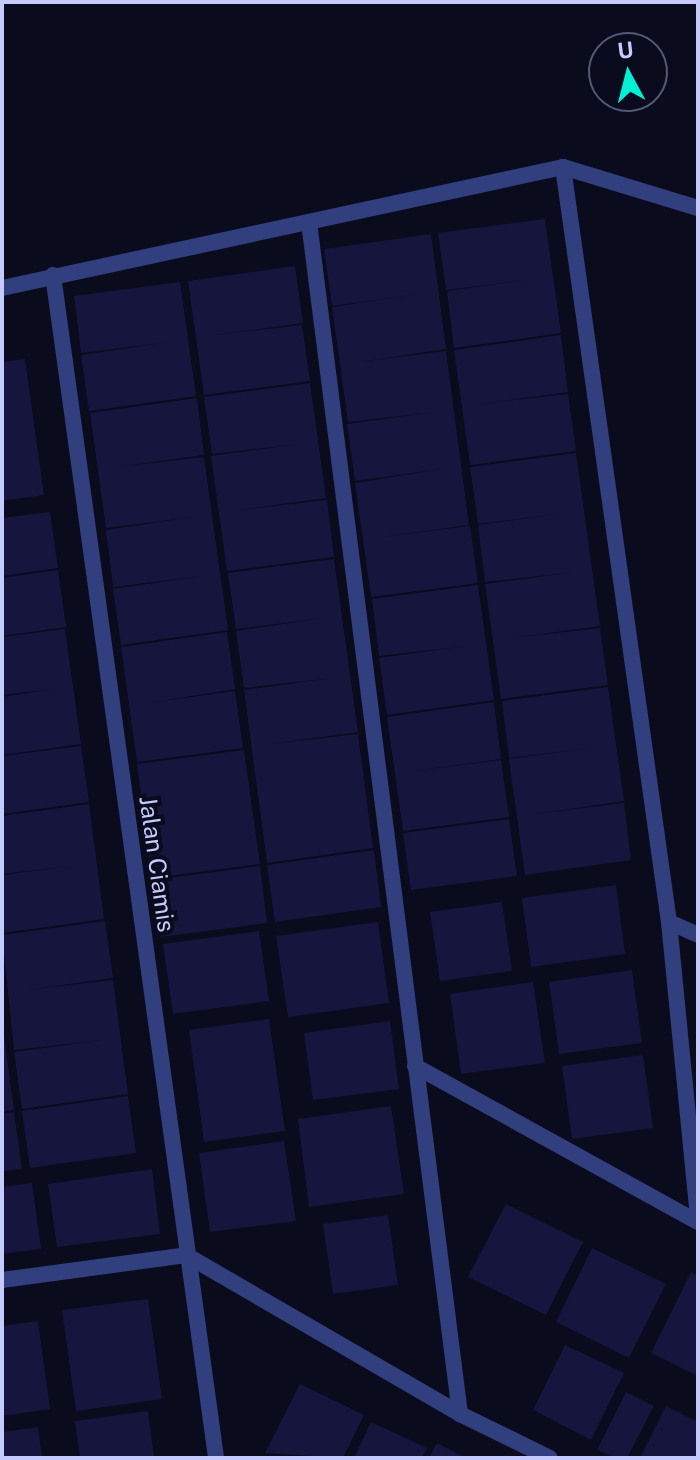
<!DOCTYPE html>
<style>
body{margin:0}
#map{position:relative;width:700px;height:1460px;overflow:hidden;background:#0a0b1c;font-family:"Public Sans",sans-serif}
div>[style]{position:absolute}
[style*='--x']{left:calc(var(--x)*1px);top:calc(var(--y)*1px);width:calc(var(--w)*1px);rotate:calc(var(--a)*1deg)}
.building>*{inset:0;background:#15153e}
.lane>*{height:16px;margin:-8px;padding:0 8px;transform-origin:8px;border-radius:8px;background:#313f7f}
.street>*{height:16px;margin:-8px;padding:0 8px;transform-origin:8px;border-radius:8px;background:#313f7f}
span{translate:-50% -50%;white-space:nowrap;text-align:center;line-height:1.15;-webkit-text-stroke:8px #0a0b1c;paint-order:stroke}
.street-label{font-size:24px;color:#c5cbff}
.frame{position:absolute;inset:0;border:4px solid #c5cbff;pointer-events:none}
.north{position:absolute;left:588px;top:32px;width:80px;height:80px;box-sizing:border-box;background:#0a0b1c;border:2px solid #555877;border-radius:50%;rotate:353deg;font-size:22px;font-weight:700;line-height:32px;text-align:center;color:#c5cbff}
.north::after{content:'';display:block;margin:auto;width:28px;height:36px;background:#00f0d4;clip-path:polygon(50% 0,100% 100%,50% 72%,0 100%)}
</style>
<div id="map">
<div class="building">
<i style="clip-path:polygon(545px 219px,561px 333px,454px 348px,447px 291px,534px 279px,446px 290px,438px 233px)"></i>
<i style="clip-path:polygon(431px 234px,446px 349px,359px 362px,446px 351px,469px 525px,382px 537px,470px 526px,478px 583px,371px 597px,355px 483px,442px 469px,355px 481px,347px 424px,435px 412px,348px 422px,332px 307px,419px 294px,332px 306px,324px 249px)"></i>
<i style="clip-path:polygon(295px 266px,303px 323px,215px 335px,302px 325px,310px 381px,204px 395px,188px 281px)"></i>
<i style="clip-path:polygon(180px 282px,196px 396px,89px 411px,81px 355px,170px 342px,81px 353px,74px 296px)"></i>
<i style="clip-path:polygon(561px 335px,568px 392px,480px 404px,568px 394px,576px 451px,470px 465px,454px 350px)"></i>
<i style="clip-path:polygon(25px 359px,44px 495px,2px 501px,2px 362px)"></i>
<i style="clip-path:polygon(310px 383px,326px 498px,238px 510px,327px 500px,334px 557px,227px 571px,211px 456px,299px 444px,212px 454px,204px 397px)"></i>
<i style="clip-path:polygon(197px 398px,204px 455px,116px 467px,204px 457px,228px 630px,121px 645px,113px 589px,201px 576px,113px 587px,106px 530px,193px 517px,106px 528px,90px 413px)"></i>
<i style="clip-path:polygon(576px 453px,600px 626px,512px 638px,600px 628px,608px 685px,501px 699px,485px 584px,574px 572px,485px 582px,478px 525px,566px 513px,478px 524px,470px 467px)"></i>
<i style="clip-path:polygon(50px 512px,58px 568px,2px 576px,2px 518px)"></i>
<i style="clip-path:polygon(334px 559px,358px 732px,270px 744px,358px 734px,373px 848px,267px 863px,244px 690px,332px 678px,244px 688px,236px 631px,323px 618px,236px 629px,228px 573px)"></i>
<i style="clip-path:polygon(58px 570px,66px 627px,2px 636px,2px 578px)"></i>
<i style="clip-path:polygon(478px 585px,494px 700px,387px 715px,379px 658px,467px 646px,379px 656px,372px 599px)"></i>
<i style="clip-path:polygon(65px 629px,81px 744px,2px 755px,2px 697px,54px 689px,2px 695px,2px 637px)"></i>
<i style="clip-path:polygon(227px 632px,235px 689px,148px 703px,235px 691px,243px 748px,137px 762px,121px 647px)"></i>
<i style="clip-path:polygon(608px 687px,624px 801px,536px 814px,624px 803px,631px 860px,525px 875px,509px 759px,597px 747px,509px 758px,502px 701px)"></i>
<i style="clip-path:polygon(494px 702px,501px 759px,414px 771px,501px 760px,509px 817px,403px 831px,387px 717px)"></i>
<i style="clip-path:polygon(81px 746px,89px 802px,2px 814px,2px 756px)"></i>
<i style="clip-path:polygon(244px 750px,260px 864px,152px 878px,137px 764px)"></i>
<i style="clip-path:polygon(89px 804px,104px 919px,2px 933px,2px 875px,79px 865px,2px 874px,2px 816px)"></i>
<i style="clip-path:polygon(509px 819px,517px 876px,411px 890px,403px 833px)"></i>
<i style="clip-path:polygon(374px 850px,381px 907px,275px 922px,267px 865px)"></i>
<i style="clip-path:polygon(260px 866px,267px 923px,161px 937px,153px 880px)"></i>
<i style="clip-path:polygon(616px 885px,625px 954px,531px 967px,522px 898px)"></i>
<i style="clip-path:polygon(502px 902px,512px 971px,440px 981px,430px 912px)"></i>
<i style="clip-path:polygon(105px 921px,113px 978px,26px 990px,113px 980px,128px 1094px,22px 1109px,14px 1052px,102px 1040px,14px 1050px,2px 935px)"></i>
<i style="clip-path:polygon(378px 922px,389px 1003px,288px 1017px,276px 936px)"></i>
<i style="clip-path:polygon(259px 931px,269px 1001px,173px 1014px,163px 944px)"></i>
<i style="clip-path:polygon(632px 970px,642px 1043px,559px 1054px,549px 982px)"></i>
<i style="clip-path:polygon(533px 982px,545px 1063px,461px 1074px,450px 994px)"></i>
<i style="clip-path:polygon(269px 1019px,285px 1131px,204px 1142px,189px 1030px)"></i>
<i style="clip-path:polygon(390px 1021px,399px 1089px,313px 1100px,304px 1033px)"></i>
<i style="clip-path:polygon(4px 1035px,14px 1110px,2px 1112px,2px 1036px)"></i>
<i style="clip-path:polygon(643px 1055px,653px 1128px,572px 1139px,562px 1066px)"></i>
<i style="clip-path:polygon(128px 1096px,136px 1153px,30px 1168px,22px 1111px)"></i>
<i style="clip-path:polygon(391px 1106px,404px 1194px,309px 1207px,298px 1119px)"></i>
<i style="clip-path:polygon(14px 1112px,22px 1169px,2px 1171px,2px 1114px)"></i>
<i style="clip-path:polygon(284px 1141px,296px 1221px,210px 1232px,199px 1153px)"></i>
<i style="clip-path:polygon(152px 1169px,160px 1234px,57px 1247px,48px 1184px)"></i>
<i style="clip-path:polygon(32px 1183px,41px 1249px,2px 1254px,2px 1187px)"></i>
<i style="clip-path:polygon(506px 1204px,583px 1242px,546px 1315px,468px 1277px)"></i>
<i style="clip-path:polygon(388px 1215px,398px 1285px,333px 1294px,323px 1224px)"></i>
<i style="clip-path:polygon(592px 1248px,666px 1284px,629px 1358px,556px 1322px)"></i>
<i style="clip-path:polygon(691px 1272px,698px 1276px,698px 1376px,651px 1353px)"></i>
<i style="clip-path:polygon(148px 1299px,162px 1399px,76px 1411px,62px 1310px)"></i>
<i style="clip-path:polygon(38px 1321px,50px 1409px,2px 1416px,2px 1326px)"></i>
<i style="clip-path:polygon(565px 1345px,624px 1373px,591px 1440px,533px 1410px)"></i>
<i style="clip-path:polygon(300px 1384px,364px 1415px,343px 1458px,265px 1453px)"></i>
<i style="clip-path:polygon(626px 1392px,654px 1406px,627px 1458px,615px 1458px,597px 1450px)"></i>
<i style="clip-path:polygon(666px 1406px,698px 1422px,698px 1458px,640px 1458px)"></i>
<i style="clip-path:polygon(148px 1411px,154px 1458px,80px 1458px,75px 1421px)"></i>
<i style="clip-path:polygon(371px 1422px,427px 1448px,422px 1458px,354px 1458px)"></i>
<i style="clip-path:polygon(38px 1427px,42px 1458px,2px 1458px,2px 1432px)"></i>
<i style="clip-path:polygon(437px 1443px,466px 1458px,429px 1458px)"></i>
</div>
<div class="lane">
<i style="--x:563;--y:167;--w:141;--a:16.9"></i>
</div>
<div class="street">
<i style="--x:309;--y:222;--w:1202;--a:82.78"></i>
<i style="--x:460;--y:1414;--w:100;--a:26.1"></i>
<i style="--x:53;--y:275;--w:1194;--a:82.15"></i>
<i style="--x:2;--y:288;--w:574;--a:-12.17"></i>
<i style="--x:563;--y:167;--w:762;--a:82.01"></i>
<i style="--x:669;--y:922;--w:295;--a:84.4"></i>
<i style="--x:669;--y:922;--w:32;--a:24"></i>
<i style="--x:415;--y:1066;--w:323;--a:28.9"></i>
<i style="--x:2;--y:1280;--w:186;--a:-7.7"></i>
<i style="--x:186;--y:1255;--w:317;--a:30.1"></i>
</div>
<div class="street-label">
<span style="left:157px;top:864px;rotate:82deg">Jalan Ciamis</span>
</div>
<div class="frame"></div>
<div class="north">U</div>
</div>
